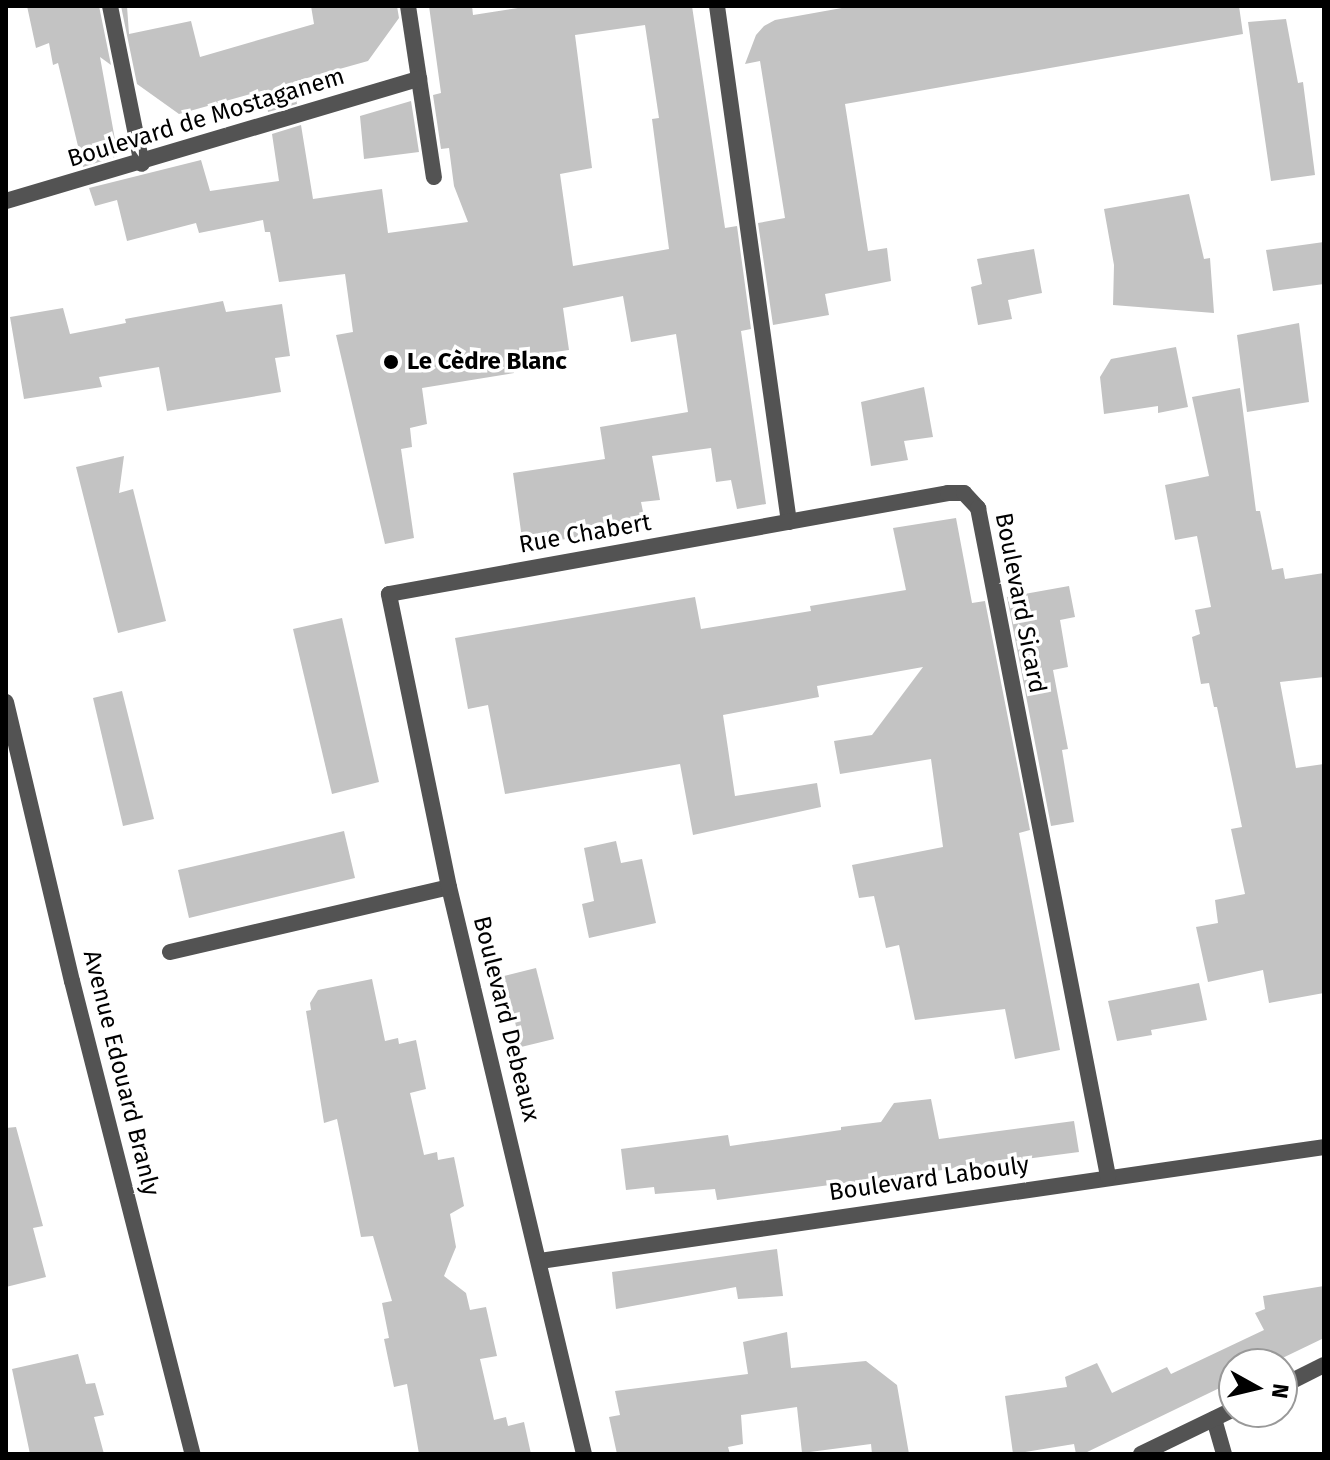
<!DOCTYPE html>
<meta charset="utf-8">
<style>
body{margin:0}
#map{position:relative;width:1330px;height:1460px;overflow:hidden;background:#fff;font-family:"Fira Sans",sans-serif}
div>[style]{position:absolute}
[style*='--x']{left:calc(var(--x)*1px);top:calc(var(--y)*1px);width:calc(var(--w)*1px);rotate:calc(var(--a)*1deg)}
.building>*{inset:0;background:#c3c3c3}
.service>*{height:16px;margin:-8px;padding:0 8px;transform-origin:8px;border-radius:8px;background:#535353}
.minor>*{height:16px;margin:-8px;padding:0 8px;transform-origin:8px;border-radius:8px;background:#535353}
.dots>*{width:22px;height:22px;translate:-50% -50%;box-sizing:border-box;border:4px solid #fff;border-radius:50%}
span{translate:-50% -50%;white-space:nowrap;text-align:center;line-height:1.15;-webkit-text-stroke:7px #fff;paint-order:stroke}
.street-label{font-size:24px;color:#000}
.poi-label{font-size:24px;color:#000;font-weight:700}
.left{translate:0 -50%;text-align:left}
.frame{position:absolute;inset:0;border:8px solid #000;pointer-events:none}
.north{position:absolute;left:1218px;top:1348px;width:80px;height:80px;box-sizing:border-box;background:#fff;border:2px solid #999;border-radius:50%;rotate:98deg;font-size:22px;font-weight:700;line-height:32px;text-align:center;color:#000}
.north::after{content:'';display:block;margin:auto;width:28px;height:36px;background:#000;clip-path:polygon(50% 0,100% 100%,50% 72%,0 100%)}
</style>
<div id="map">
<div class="building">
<i style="clip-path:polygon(27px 6px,99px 6px,111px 65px,100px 57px,118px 156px,83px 167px,58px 63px,53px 65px,49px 43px,36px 48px)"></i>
<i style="clip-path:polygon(121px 6px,127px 6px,129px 34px,191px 21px,200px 57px,314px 24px,311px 6px,397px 6px,399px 18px,368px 61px,293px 82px,297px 104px,268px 112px,265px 90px,179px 114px,137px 84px)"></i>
<i style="clip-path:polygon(evenodd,429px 6px,472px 6px,473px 15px,531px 6px,692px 6px,725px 228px,737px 226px,751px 329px,741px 331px,766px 504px,737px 509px,731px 480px,716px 482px,711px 448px,652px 456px,660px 500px,641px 502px,646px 526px,523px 546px,513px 473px,605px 459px,600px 427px,688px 412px,676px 334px,631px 342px,623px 296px,563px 308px,569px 350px,512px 358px,514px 373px,422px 388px,427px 424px,410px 428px,412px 447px,401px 449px,414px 538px,385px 544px,336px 335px,353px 332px,345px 274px,279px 282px,270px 232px,265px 232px,263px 220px,199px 233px,196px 223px,127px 241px,117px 200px,95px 206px,89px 188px,201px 160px,210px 191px,279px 181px,272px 134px,301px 125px,313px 199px,382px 189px,388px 233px,468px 222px,454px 186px,449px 148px,441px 149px,433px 95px,441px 93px,429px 6px,645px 25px,659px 118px,652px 119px,669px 249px,573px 266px,560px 174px,592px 168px,575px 35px,645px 25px)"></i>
<i style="clip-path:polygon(853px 6px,1239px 6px,1243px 34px,845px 104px,868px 251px,887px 248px,891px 281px,825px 294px,829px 315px,773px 325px,758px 223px,785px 218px,760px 61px,745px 64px,756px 35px,764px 26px,775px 20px)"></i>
<i style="clip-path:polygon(1286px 19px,1298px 83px,1303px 82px,1315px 175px,1271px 181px,1248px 22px)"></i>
<i style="clip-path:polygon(411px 101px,419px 152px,364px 159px,360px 116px)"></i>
<i style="clip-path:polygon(1189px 194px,1204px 259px,1210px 258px,1214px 313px,1113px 305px,1114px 265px,1104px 209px)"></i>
<i style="clip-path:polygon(1324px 242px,1324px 284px,1273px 291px,1266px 250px)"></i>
<i style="clip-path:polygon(1034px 249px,1042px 293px,1008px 300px,1012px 319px,978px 325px,971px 287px,982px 284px,977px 259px)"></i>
<i style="clip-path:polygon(223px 301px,226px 312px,282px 304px,290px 356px,275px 358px,281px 392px,167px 411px,159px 367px,99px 377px,102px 387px,24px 399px,10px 317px,63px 308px,70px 334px,126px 323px,125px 319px)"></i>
<i style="clip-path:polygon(1299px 323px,1309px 402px,1247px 412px,1237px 335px)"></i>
<i style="clip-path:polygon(1176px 347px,1188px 407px,1158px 413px,1158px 406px,1104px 414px,1100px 377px,1111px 359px)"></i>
<i style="clip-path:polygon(924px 387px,933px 437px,904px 441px,908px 460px,871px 466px,861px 402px)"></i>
<i style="clip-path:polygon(1240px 388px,1256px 511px,1260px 511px,1272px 570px,1283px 568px,1285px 579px,1324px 573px,1324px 677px,1280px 682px,1296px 768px,1324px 764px,1324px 993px,1269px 1003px,1263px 970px,1208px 982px,1196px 927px,1218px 923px,1215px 900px,1245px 894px,1231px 829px,1242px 827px,1217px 707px,1214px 707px,1209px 683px,1201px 684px,1192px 637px,1200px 634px,1195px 610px,1211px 607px,1197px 536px,1175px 540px,1165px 485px,1209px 476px,1192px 397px)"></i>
<i style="clip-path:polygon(124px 456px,119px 493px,133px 489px,166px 621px,118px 633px,76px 467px)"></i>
<i style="clip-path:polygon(956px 518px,972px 603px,985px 601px,1030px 830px,1019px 833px,1060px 1050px,1015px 1059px,1005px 1009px,915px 1020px,899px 945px,886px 948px,874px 896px,859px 898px,852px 865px,943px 847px,931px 759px,840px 774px,834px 741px,872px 735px,923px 667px,817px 686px,819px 697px,723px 715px,735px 796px,817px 783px,821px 807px,693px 835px,680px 764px,505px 794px,488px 705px,468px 709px,455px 638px,695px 597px,701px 629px,811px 611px,810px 606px,906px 590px,893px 528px)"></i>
<i style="clip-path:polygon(1069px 586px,1075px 617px,1060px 620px,1068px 667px,1053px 670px,1068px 749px,1062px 750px,1074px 822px,1051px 826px,1007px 597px)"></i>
<i style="clip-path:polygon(342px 618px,379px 782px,332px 794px,293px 629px)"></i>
<i style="clip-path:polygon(122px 691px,154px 819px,123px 826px,93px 698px)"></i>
<i style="clip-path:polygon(344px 831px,355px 878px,189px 918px,178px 870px)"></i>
<i style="clip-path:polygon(616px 841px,621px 863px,642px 859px,656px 923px,589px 938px,582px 904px,594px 901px,584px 848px)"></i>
<i style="clip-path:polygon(536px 968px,554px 1039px,521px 1047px,504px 976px)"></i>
<i style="clip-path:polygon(372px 979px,385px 1041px,398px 1038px,399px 1044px,416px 1040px,426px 1089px,410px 1093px,424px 1155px,437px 1152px,438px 1160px,454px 1157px,464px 1206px,450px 1214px,456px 1247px,444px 1276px,466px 1293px,470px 1310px,486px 1307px,497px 1356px,480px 1359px,494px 1420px,506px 1417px,508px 1426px,524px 1422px,531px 1454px,419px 1454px,407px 1384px,394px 1387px,384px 1339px,389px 1338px,382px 1303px,392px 1301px,373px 1236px,361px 1237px,337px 1119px,324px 1123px,306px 1011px,311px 1010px,310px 1003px,318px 990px)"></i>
<i style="clip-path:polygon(1199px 983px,1207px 1020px,1151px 1030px,1152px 1035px,1117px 1041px,1108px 1001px)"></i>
<i style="clip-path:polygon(931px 1099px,939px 1139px,1074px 1121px,1079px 1152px,717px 1200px,715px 1189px,655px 1194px,654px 1187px,626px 1190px,621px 1149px,728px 1135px,730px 1146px,841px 1130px,841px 1127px,881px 1122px,894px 1103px)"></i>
<i style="clip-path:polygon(16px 1127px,43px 1226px,33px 1228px,46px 1277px,6px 1287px,6px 1128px)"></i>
<i style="clip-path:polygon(777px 1249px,783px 1296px,738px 1299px,736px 1287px,616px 1309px,612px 1272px)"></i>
<i style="clip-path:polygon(1324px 1286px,1324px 1338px,1270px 1364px,1234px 1364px,1234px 1381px,1083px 1454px,1076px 1454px,1074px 1444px,1013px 1454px,1005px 1396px,1067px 1387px,1065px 1377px,1097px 1363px,1112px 1393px,1167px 1367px,1171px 1374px,1264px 1330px,1255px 1313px,1265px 1309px,1263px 1296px)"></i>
<i style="clip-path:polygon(787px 1332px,791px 1368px,866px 1361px,897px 1385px,909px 1454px,872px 1454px,871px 1444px,802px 1453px,797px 1407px,741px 1415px,743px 1444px,728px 1447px,730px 1454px,617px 1454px,609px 1417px,620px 1415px,615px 1391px,748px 1374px,743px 1342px)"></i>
<i style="clip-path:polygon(78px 1354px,86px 1384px,95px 1383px,104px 1415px,94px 1417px,104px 1454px,30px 1454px,12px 1369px)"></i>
</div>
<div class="service">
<i style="--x:1214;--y:1419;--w:36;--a:74"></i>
</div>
<div class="minor">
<i style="--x:110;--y:6;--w:161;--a:78.6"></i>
<i style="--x:408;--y:6;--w:173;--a:81.4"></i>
<i style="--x:717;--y:6;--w:521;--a:82.06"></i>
<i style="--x:6;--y:201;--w:431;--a:-16.5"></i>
<i style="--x:6;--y:702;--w:287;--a:76.7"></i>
<i style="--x:72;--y:981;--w:488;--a:75.7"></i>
<i style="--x:170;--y:952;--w:286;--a:-13.1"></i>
<i style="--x:540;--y:1261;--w:792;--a:-8.27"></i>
<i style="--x:1282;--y:1386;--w:47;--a:-26.6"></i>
<i style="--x:584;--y:1454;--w:583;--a:-103.39"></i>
<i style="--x:449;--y:887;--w:299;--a:-101.6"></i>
<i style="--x:389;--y:594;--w:568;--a:-10.24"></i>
<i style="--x:948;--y:493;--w:16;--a:0"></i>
<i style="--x:964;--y:493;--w:21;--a:47"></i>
<i style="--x:978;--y:508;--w:681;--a:78.99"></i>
<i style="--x:1141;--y:1454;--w:103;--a:-25.8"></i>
</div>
<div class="dots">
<i style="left:391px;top:362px;background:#000"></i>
</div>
<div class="street-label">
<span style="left:206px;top:118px;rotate:-17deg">Boulevard de Mostaganem</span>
<span style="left:585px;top:534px;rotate:-10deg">Rue Chabert</span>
<span style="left:1020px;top:603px;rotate:79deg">Boulevard Sicard</span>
<span style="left:506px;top:1019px;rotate:76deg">Boulevard Debeaux</span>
<span style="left:121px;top:1073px;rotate:76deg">Avenue Edouard Branly</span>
<span style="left:929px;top:1179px;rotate:-8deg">Boulevard Labouly</span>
</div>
<div class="poi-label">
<span class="left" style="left:407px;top:362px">Le Cèdre Blanc</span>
</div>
<div class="frame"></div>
<div class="north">N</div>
</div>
